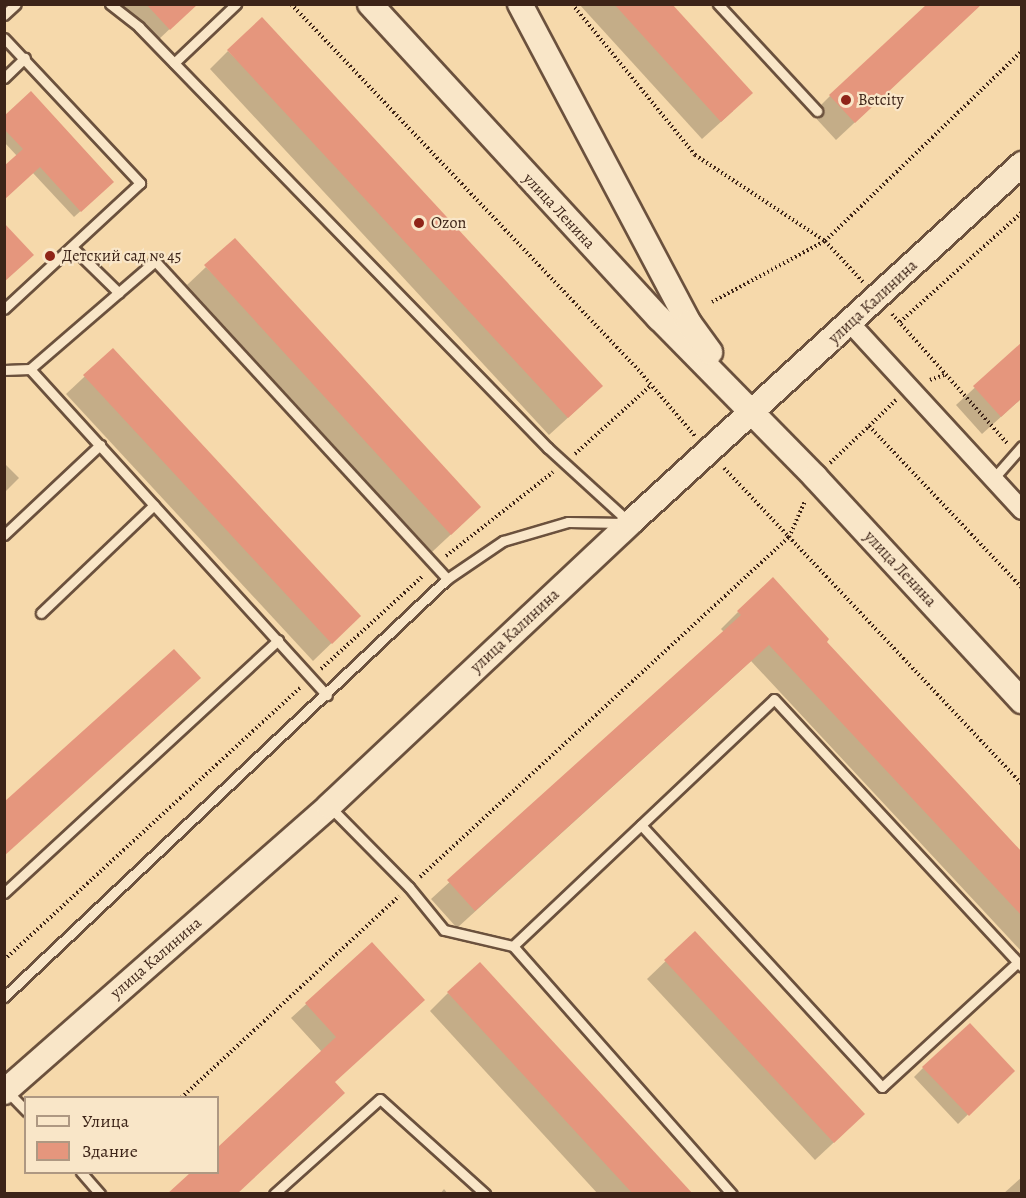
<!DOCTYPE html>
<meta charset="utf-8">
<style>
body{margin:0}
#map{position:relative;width:1026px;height:1198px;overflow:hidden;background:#f6d9ab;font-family:Alegreya,serif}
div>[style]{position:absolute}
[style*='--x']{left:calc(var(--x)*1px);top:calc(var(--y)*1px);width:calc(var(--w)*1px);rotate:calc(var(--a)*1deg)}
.shadow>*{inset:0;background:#0003}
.building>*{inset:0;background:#e5967d}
.path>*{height:4px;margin-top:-2px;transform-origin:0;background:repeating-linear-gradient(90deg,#3d2418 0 1.5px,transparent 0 4.5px)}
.roads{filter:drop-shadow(2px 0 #6b513d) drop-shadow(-2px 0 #6b513d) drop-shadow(0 2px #6b513d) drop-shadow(0 -2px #6b513d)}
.service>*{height:9px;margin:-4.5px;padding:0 4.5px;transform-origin:4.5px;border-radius:4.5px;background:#f9e6c8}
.minor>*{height:18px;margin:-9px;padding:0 9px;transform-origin:9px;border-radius:9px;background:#f9e6c8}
.tertiary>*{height:24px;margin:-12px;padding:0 12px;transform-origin:12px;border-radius:12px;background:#f9e6c8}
.dots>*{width:16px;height:16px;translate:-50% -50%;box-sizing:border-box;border:3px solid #f9e6c8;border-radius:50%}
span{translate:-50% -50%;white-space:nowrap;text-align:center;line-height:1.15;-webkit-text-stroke:4.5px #f9e6c8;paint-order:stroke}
.poi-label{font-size:16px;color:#3d2418}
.left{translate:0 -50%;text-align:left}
.street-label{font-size:16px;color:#3d2418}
.frame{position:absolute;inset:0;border:6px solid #3d2418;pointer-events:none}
.legend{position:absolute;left:24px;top:1096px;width:195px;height:78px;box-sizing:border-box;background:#f9e6c8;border:2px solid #ae9882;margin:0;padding:8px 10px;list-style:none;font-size:18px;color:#3d2418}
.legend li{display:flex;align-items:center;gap:12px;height:30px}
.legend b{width:30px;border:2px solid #ae9882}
</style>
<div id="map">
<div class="shadow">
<i style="clip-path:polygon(122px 4px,196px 4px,156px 42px)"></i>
<i style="clip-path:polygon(579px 4px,670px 4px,733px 111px,702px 139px)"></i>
<i style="clip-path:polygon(981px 4px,836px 140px,812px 114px,830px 96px)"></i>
<i style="clip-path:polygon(228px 51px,583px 404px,549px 435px,210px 69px)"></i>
<i style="clip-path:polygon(4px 118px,106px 188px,74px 217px,4px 142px)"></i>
<i style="clip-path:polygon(206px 267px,461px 525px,432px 552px,187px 285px)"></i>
<i style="clip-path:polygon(1022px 344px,1022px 398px,982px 434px,956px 405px)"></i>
<i style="clip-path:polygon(113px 350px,341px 634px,313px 661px,66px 394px)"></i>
<i style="clip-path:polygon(4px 463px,19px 478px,4px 493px)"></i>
<i style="clip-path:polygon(738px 612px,825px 642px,1022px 854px,1022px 952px,751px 661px,457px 928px,431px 899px,724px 632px,721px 629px)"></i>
<i style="clip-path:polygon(695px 933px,845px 1132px,815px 1160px,647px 979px)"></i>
<i style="clip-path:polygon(372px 944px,334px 1082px,236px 1194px,170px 1194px,192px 1172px,218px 1172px,218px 1149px,322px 1052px,291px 1018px)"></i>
<i style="clip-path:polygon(448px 993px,691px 1194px,598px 1194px,430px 1011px)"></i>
<i style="clip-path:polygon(923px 1068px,1013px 1071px,958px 1124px,914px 1077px)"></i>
<i style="clip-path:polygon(1022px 1177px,1022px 1194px,1003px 1194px)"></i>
<i style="clip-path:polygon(444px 1189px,448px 1194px,440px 1194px)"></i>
</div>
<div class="building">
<i style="clip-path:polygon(146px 4px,198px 4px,170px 30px)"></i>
<i style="clip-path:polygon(614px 4px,672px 4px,753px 93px,721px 122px)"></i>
<i style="clip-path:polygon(927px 4px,982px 4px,855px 123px,829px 95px)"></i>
<i style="clip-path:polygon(262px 17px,603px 386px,568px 418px,227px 50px)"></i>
<i style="clip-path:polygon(31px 91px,114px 182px,81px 212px,40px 167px,4px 200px,4px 166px,23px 149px,4px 129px,4px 116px)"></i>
<i style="clip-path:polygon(4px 223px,34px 255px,4px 282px)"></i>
<i style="clip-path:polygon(235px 238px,481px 507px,451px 535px,204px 265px)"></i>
<i style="clip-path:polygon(1022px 342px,1022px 398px,1001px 417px,973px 386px)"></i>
<i style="clip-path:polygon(113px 348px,361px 616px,332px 644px,83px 375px)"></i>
<i style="clip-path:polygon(773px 577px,829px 639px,827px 642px,1022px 852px,1022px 916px,769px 645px,475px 911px,447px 880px,741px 615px,737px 611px)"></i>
<i style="clip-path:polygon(174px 649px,201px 678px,4px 856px,4px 802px)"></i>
<i style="clip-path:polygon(695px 931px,865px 1114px,834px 1143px,664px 960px)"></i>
<i style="clip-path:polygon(372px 942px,425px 1000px,335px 1082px,345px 1093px,237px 1194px,167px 1194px,190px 1173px,218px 1173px,218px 1147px,336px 1037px,305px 1003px)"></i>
<i style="clip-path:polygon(480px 962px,693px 1194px,633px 1194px,447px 992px)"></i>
<i style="clip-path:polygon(970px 1023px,1015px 1071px,969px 1116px,922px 1067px)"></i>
</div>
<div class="path">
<i style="--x:291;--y:4;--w:499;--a:46.5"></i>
<i style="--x:635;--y:366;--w:92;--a:49.4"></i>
<i style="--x:572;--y:4;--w:195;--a:50.8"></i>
<i style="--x:695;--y:155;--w:156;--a:33.5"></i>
<i style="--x:825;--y:241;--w:56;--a:47.2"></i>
<i style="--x:712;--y:302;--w:128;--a:-28.4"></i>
<i style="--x:825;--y:241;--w:274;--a:-44"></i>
<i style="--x:892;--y:314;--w:173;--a:48.3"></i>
<i style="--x:900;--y:322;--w:164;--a:-42"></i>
<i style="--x:930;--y:380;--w:15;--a:-20"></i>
<i style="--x:896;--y:400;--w:37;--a:136"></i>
<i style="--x:869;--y:426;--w:223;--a:46.6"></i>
<i style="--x:575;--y:454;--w:101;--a:-42.2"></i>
<i style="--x:830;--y:463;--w:54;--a:-43.5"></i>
<i style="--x:724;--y:468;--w:434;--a:46.7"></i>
<i style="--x:446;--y:556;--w:136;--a:-38.1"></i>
<i style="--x:321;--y:669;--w:139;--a:-42.4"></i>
<i style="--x:420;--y:877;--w:502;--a:-42.66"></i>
<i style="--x:789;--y:537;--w:39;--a:-66"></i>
<i style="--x:4;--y:960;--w:402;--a:-42.6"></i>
<i style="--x:181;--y:1098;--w:297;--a:-42.8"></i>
</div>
<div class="roads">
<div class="service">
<i style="--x:110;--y:4;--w:37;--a:38"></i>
<i style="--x:139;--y:27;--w:587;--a:45.83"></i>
<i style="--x:548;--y:448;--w:111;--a:42.4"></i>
<i style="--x:718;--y:4;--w:146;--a:47.2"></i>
<i style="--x:4;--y:15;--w:16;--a:-43"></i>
<i style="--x:4;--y:38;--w:199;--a:46.8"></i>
<i style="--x:140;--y:183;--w:185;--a:137.2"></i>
<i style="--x:174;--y:63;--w:86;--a:-43.6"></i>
<i style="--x:4;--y:78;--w:29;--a:-44"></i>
<i style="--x:73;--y:248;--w:64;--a:44.4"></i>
<i style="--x:30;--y:369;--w:441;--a:47.7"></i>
<i style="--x:4;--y:370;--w:26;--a:-2"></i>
<i style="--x:30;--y:369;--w:165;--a:-40.8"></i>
<i style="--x:155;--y:261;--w:432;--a:47.4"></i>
<i style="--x:993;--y:479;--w:44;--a:-48.7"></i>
<i style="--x:4;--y:535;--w:132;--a:-43.2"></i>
<i style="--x:41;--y:613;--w:156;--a:-43.7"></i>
<i style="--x:329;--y:806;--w:114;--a:45.4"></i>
<i style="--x:409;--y:887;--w:55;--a:50.9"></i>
<i style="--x:444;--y:930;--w:71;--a:13.1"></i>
<i style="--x:513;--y:946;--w:359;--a:-43.4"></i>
<i style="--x:774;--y:699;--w:365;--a:47.2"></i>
<i style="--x:641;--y:825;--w:356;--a:47.4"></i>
<i style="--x:882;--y:1087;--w:183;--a:-42.6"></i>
<i style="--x:4;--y:893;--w:373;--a:-42.7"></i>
<i style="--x:513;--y:946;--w:331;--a:48.6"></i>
<i style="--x:4;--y:997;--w:609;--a:-43.34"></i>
<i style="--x:447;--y:579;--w:68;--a:-34.2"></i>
<i style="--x:503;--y:541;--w:68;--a:-16.3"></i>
<i style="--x:568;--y:522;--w:57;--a:1"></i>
<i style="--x:7;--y:1091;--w:28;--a:46"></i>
<i style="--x:81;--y:1172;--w:29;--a:49"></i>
<i style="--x:274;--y:1194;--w:142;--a:-41.9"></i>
<i style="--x:380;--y:1099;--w:142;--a:42.1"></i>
</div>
<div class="minor">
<i style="--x:850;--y:323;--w:254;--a:47.4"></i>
</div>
<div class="tertiary">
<i style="--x:370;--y:4;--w:427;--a:47.4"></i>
<i style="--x:659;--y:318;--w:223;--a:45.5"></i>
<i style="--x:815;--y:477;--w:305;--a:47.3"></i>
<i style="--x:520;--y:4;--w:361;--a:62.1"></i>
<i style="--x:689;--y:323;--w:36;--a:54"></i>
<i style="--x:4;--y:1092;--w:433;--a:-41.3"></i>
<i style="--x:329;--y:806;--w:413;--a:-43.2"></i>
<i style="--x:630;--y:523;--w:532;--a:-42.48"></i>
</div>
</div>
<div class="dots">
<i style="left:846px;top:100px;background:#8f2418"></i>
<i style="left:419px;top:223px;background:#8f2418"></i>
<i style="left:50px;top:256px;background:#8f2418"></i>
</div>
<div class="poi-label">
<span class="left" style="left:858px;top:100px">Betcity</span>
<span class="left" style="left:431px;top:223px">Ozon</span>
<span class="left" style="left:62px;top:256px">Детский сад № 45</span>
</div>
<div class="street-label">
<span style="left:559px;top:211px;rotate:47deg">улица Ленина</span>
<span style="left:873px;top:302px;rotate:-43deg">улица Калинина</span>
<span style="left:900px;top:569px;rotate:47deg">улица Ленина</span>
<span style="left:515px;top:631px;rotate:-43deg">улица Калинина</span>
<span style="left:156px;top:958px;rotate:-41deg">улица Калинина</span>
</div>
<div class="frame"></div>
<ul class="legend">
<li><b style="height:8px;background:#f9e6c8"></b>Улица</li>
<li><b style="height:16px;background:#e5967d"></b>Здание</li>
</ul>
</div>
